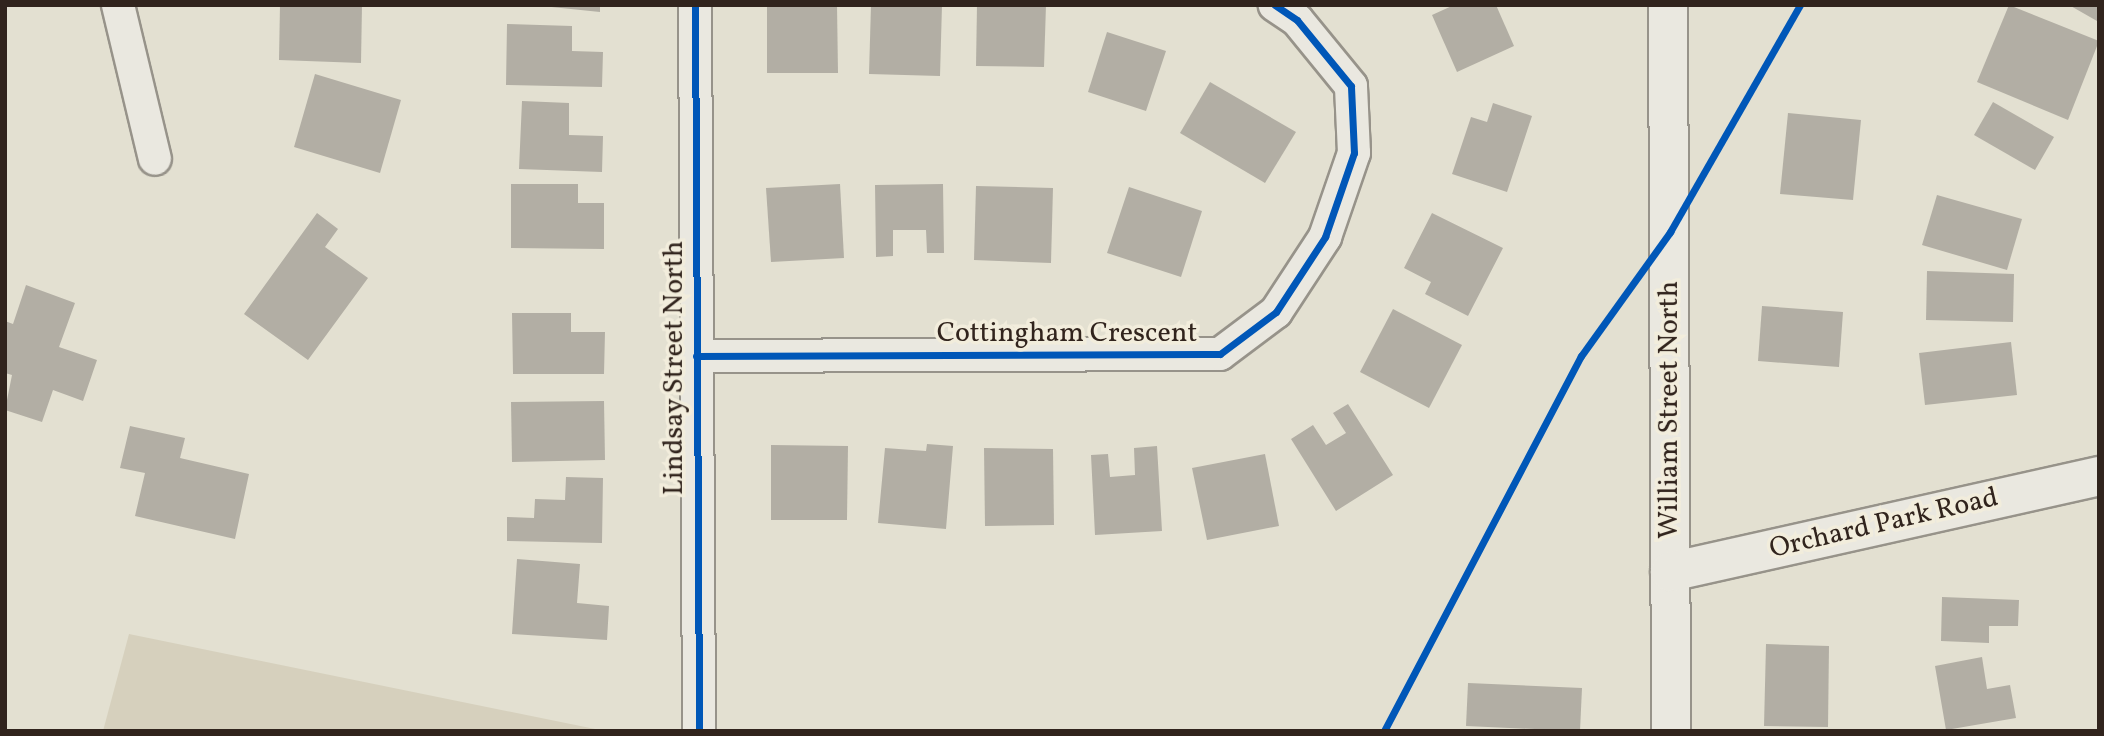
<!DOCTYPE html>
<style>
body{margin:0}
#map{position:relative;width:2104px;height:736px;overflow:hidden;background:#e3e0d1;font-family:Vollkorn,serif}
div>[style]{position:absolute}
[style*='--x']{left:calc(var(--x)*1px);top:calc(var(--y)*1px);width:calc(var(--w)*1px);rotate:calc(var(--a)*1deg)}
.green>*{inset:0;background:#d6d0bd}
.building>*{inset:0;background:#b2aea4}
.roads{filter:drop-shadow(2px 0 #97938a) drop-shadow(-2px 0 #97938a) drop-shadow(0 2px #97938a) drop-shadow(0 -2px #97938a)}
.minor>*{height:32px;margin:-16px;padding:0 16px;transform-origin:16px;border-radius:16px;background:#eae8e0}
.tertiary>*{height:38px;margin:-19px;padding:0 19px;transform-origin:19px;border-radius:19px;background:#eae8e0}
.cycleway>*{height:7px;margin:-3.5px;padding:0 3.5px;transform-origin:3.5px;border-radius:3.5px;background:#0057b8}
span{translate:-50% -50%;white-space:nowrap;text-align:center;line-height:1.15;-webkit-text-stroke:7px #f2eddc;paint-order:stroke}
.street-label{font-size:28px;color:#31241d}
.frame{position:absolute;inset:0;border:7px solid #31241d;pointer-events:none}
</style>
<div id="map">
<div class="green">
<i style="clip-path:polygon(129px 634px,605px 731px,103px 731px)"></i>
</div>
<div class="building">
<i style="clip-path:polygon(280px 5px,362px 5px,361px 63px,279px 60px)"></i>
<i style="clip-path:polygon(532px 5px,600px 5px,600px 12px)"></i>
<i style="clip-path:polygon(767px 5px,837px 5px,838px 73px,767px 73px)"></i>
<i style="clip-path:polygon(871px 5px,942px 5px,940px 76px,869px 74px)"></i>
<i style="clip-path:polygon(977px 5px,1046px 5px,1044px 67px,976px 66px)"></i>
<i style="clip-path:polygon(1454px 5px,1496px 5px,1514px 46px,1457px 72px,1432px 15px)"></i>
<i style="clip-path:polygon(2009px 5px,2099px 41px,2068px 120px,1977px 82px)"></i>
<i style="clip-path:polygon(2069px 5px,2099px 5px,2099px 19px,2097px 21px)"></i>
<i style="clip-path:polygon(507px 24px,572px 26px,572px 51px,603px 52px,602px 87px,506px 85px)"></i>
<i style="clip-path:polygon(1107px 32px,1166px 51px,1146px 111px,1088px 92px)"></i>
<i style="clip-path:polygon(315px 74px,401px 100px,380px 173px,294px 147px)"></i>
<i style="clip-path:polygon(1210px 82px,1296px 132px,1265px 183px,1180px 133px)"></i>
<i style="clip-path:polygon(522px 101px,569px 103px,569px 135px,603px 136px,602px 172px,519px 169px)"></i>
<i style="clip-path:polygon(1993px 102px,2054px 137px,2035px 170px,1974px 135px)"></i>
<i style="clip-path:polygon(1493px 103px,1532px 116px,1507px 192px,1452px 174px,1471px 117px,1487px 122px)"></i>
<i style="clip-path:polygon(1788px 113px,1861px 120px,1853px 200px,1780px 194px)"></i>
<i style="clip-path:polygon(511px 184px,578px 184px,578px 203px,604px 203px,604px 249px,511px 248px)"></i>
<i style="clip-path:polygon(840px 184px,844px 258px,771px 262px,766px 188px)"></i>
<i style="clip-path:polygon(943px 184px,944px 253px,927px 253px,926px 230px,893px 230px,893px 256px,876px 257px,875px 185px)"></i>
<i style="clip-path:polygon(976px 186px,1053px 188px,1051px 263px,974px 260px)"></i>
<i style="clip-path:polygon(1129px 187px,1202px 211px,1181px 277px,1107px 253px)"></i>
<i style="clip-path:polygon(1937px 195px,2022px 219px,2007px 270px,1922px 245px)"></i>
<i style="clip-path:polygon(317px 213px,338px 229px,325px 247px,368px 278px,308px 360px,244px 314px)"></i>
<i style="clip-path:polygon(1432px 213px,1503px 248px,1468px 316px,1425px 294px,1431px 282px,1404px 268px)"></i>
<i style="clip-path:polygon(1927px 271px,2014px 274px,2013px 322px,1926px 320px)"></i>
<i style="clip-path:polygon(26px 285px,75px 303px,59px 347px,97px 360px,83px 401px,53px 390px,42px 422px,5px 410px,12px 375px,5px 373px,5px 321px,13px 324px)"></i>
<i style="clip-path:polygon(1762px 306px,1843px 312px,1839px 367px,1758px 361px)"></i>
<i style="clip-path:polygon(1393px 309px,1462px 345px,1429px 408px,1360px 372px)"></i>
<i style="clip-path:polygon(512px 313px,571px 313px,571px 332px,605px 332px,604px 374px,513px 374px)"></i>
<i style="clip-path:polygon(2011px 342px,2017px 395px,1925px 405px,1919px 353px)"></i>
<i style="clip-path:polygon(604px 401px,605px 460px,512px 462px,511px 402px)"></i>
<i style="clip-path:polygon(1348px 404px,1393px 475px,1336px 511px,1291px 439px,1313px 425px,1326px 445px,1346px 433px,1333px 413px)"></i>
<i style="clip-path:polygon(130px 426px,185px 438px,180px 458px,249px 474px,235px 539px,135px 516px,145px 473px,120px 468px)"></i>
<i style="clip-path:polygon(927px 444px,953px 446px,946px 529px,878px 523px,885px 448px,926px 451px)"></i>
<i style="clip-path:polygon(771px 445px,848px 446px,847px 520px,771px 520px)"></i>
<i style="clip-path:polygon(1157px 446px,1162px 531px,1095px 535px,1091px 455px,1108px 454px,1110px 477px,1135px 475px,1134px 448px)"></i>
<i style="clip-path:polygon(984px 448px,1053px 449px,1054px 525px,985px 526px)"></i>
<i style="clip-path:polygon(1265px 454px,1279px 526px,1207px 540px,1192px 468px)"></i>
<i style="clip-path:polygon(566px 477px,603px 478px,602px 543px,507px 541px,507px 517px,534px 518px,535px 499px,565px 500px)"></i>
<i style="clip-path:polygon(517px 559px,580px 564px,577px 603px,609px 606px,607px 640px,512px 634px)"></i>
<i style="clip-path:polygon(1942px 597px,2019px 600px,2018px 626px,1989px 626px,1989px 643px,1941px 641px)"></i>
<i style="clip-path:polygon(1766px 644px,1829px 646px,1828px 727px,1764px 726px)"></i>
<i style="clip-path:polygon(1982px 657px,1987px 689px,2010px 685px,2016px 718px,1946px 730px,1935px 666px)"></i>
<i style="clip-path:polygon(1468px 683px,1582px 688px,1580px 731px,1466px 726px)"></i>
</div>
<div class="roads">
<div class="minor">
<i style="--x:118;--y:5;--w:158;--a:76.5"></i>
<i style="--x:695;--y:5;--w:726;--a:89.68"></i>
<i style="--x:696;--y:356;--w:524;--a:-0.22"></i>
<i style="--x:1220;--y:354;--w:70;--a:-36.9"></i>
<i style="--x:1276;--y:312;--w:90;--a:-56.8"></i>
<i style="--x:1325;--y:237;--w:89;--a:-71"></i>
<i style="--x:1354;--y:153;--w:67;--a:-92.6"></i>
<i style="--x:1351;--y:86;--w:85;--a:-129.3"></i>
<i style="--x:1297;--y:20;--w:27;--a:-146"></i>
</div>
<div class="tertiary">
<i style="--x:1668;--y:5;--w:726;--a:89.76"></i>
<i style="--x:1670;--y:572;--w:440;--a:-12.6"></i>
</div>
</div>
<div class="cycleway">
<i style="--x:695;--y:5;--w:726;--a:89.68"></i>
<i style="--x:696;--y:356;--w:524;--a:-0.22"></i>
<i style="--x:1220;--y:354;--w:70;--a:-36.9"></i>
<i style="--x:1276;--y:312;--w:90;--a:-56.8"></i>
<i style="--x:1325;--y:237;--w:89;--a:-71"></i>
<i style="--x:1354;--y:153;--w:67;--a:-92.6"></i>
<i style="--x:1351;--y:86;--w:85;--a:-129.3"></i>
<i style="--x:1297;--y:20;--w:27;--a:-146"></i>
<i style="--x:1384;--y:731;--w:424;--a:-62.3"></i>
<i style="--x:1581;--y:356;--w:153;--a:-54.3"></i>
<i style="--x:1670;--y:232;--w:262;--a:-60.2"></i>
</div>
<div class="street-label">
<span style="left:1067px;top:334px">Cottingham Crescent</span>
<span style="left:675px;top:368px;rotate:-90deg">Lindsay Street North</span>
<span style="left:1670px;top:410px;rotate:-90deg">William Street North</span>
<span style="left:1884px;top:524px;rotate:-13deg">Orchard Park Road</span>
</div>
<div class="frame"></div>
</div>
